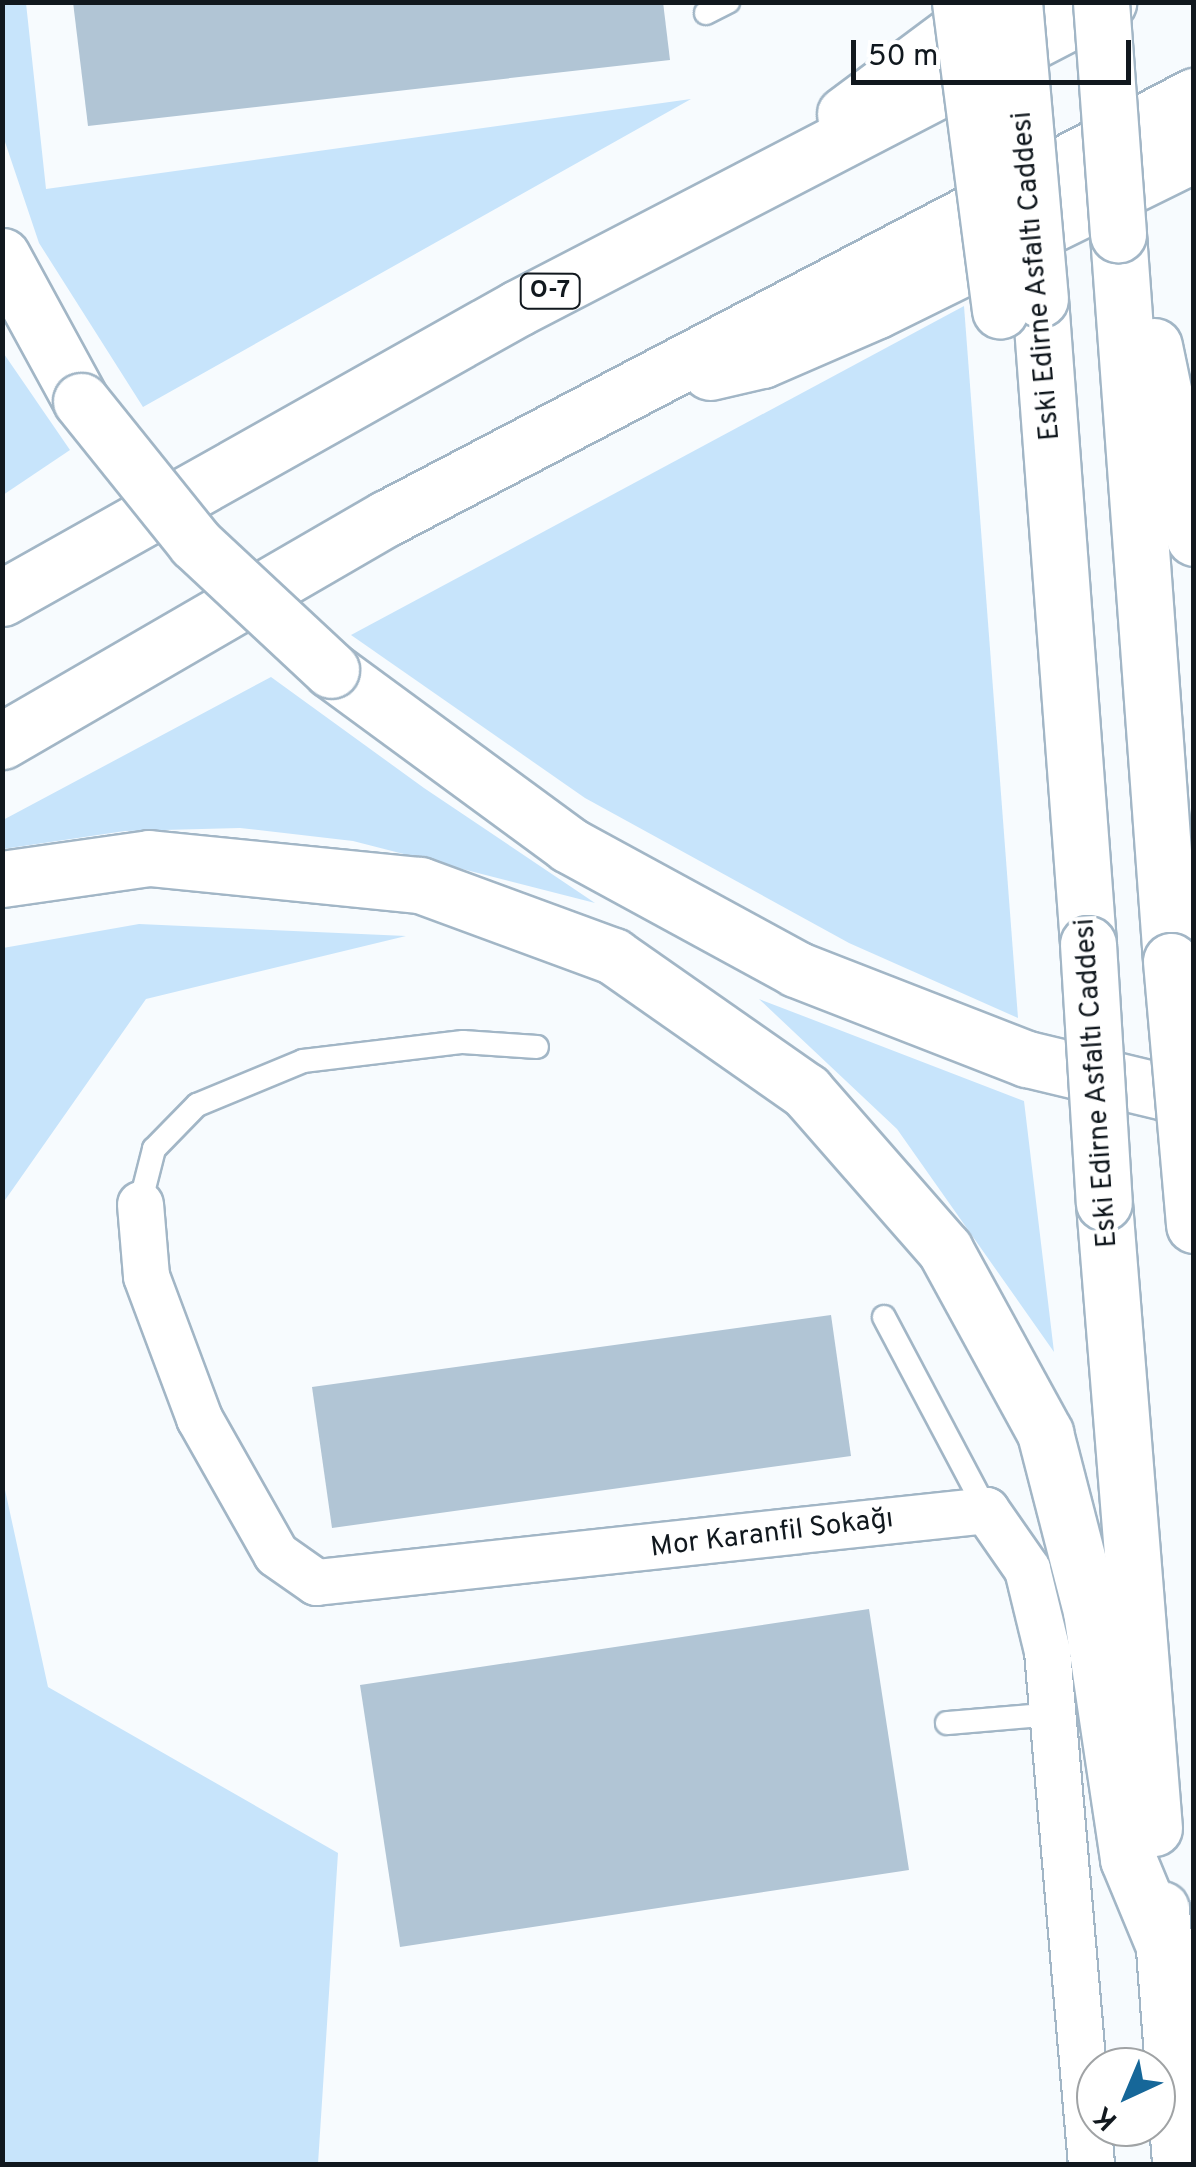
<!DOCTYPE html>
<meta charset="utf-8">
<style>
body{margin:0}
#map{position:relative;width:1196px;height:2167px;overflow:hidden;background:#f7fbfe;font-family:Overpass,sans-serif}
div>[style]{position:absolute}
[style*='--x']{left:calc(var(--x)*1px);top:calc(var(--y)*1px);width:calc(var(--w)*1px);rotate:calc(var(--a)*1deg)}
.green>*{inset:0;background:#c7e4fb}
.building>*{inset:0;background:#b1c5d5}
.roads{filter:drop-shadow(2px 0 #a2b6c6) drop-shadow(-2px 0 #a2b6c6) drop-shadow(0 2px #a2b6c6) drop-shadow(0 -2px #a2b6c6)}
.lane>*{height:22px;margin:-11px;padding:0 11px;transform-origin:11px;border-radius:11px;background:#fff}
.street>*{height:45px;margin:-22.5px;padding:0 22.5px;transform-origin:22.5px;border-radius:22.5px;background:#fff}
.highway>*{height:55px;margin:-27.5px;padding:0 27.5px;transform-origin:27.5px;border-radius:27.5px;background:#fff}
.bridges{filter:drop-shadow(2px 0 #a2b6c6) drop-shadow(-2px 0 #a2b6c6) drop-shadow(0 2px #a2b6c6) drop-shadow(0 -2px #a2b6c6)}
.highway-bridge>*{height:55px;margin:-27.5px;padding:0 27.5px;transform-origin:27.5px;border-radius:27.5px;background:#fff}
span{translate:-50% -50%;white-space:nowrap;text-align:center;line-height:1.15;-webkit-text-stroke:8px #fff;paint-order:stroke}
.shield-label span{padding:2px 8px;background:#fff;border:2px solid;border-radius:8px;-webkit-text-stroke-width:0}
.shield-label{font-size:25px;color:#11181e;font-weight:700}
.street-label{font-size:28px;color:#11181e}
.frame{position:absolute;inset:0;border:5px solid #11181e;pointer-events:none}
.north{position:absolute;left:1076px;top:2047px;width:100px;height:100px;box-sizing:border-box;background:#fff;border:2px solid #a0a3a5;border-radius:50%;rotate:224deg;font-size:28px;font-weight:700;line-height:40px;text-align:center;color:#11181e}
.north::after{content:'';display:block;margin:auto;width:35px;height:45px;background:#166799;clip-path:polygon(50% 0,100% 100%,50% 72%,0 100%)}
.scale{position:absolute;left:851px;top:40px;width:280px;height:45px;box-sizing:border-box;border:5px solid #11181e;border-top:0;padding-left:12px;font-size:30px;line-height:35px;white-space:nowrap;color:#11181e;-webkit-text-stroke:8px #fff;paint-order:stroke}
</style>
<div id="map">
<div class="green">
<i style="clip-path:polygon(2px 3px,26px 3px,46px 189px,691px 99px,143px 407px,39px 243px,3px 136px)"></i>
<i style="clip-path:polygon(964px 306px,1018px 1018px,849px 943px,585px 798px,351px 635px)"></i>
<i style="clip-path:polygon(2px 351px,70px 450px,3px 495px,2px 495px)"></i>
<i style="clip-path:polygon(271px 677px,424px 788px,595px 903px,353px 841px,240px 828px,125px 831px,3px 849px,3px 820px)"></i>
<i style="clip-path:polygon(139px 924px,406px 936px,146px 999px,3px 1203px,3px 948px)"></i>
<i style="clip-path:polygon(759px 999px,1024px 1101px,1054px 1352px,897px 1129px)"></i>
<i style="clip-path:polygon(2px 1476px,48px 1687px,338px 1853px,318px 2164px,3px 2164px)"></i>
</div>
<div class="building">
<i style="clip-path:polygon(73px 2px,663px 2px,670px 60px,88px 126px)"></i>
<i style="clip-path:polygon(831px 1315px,851px 1456px,332px 1528px,312px 1387px)"></i>
<i style="clip-path:polygon(869px 1609px,909px 1870px,400px 1947px,360px 1685px)"></i>
</div>
<div class="roads">
<div class="lane">
<i style="--x:706;--y:13;--w:25;--a:-27"></i>
<i style="--x:140;--y:1204;--w:57;--a:-75.7"></i>
<i style="--x:154;--y:1149;--w:62;--a:-45.7"></i>
<i style="--x:197;--y:1105;--w:115;--a:-22.5"></i>
<i style="--x:303;--y:1061;--w:161;--a:-6.8"></i>
<i style="--x:463;--y:1042;--w:74;--a:3.9"></i>
<i style="--x:884;--y:1317;--w:218;--a:62.1"></i>
<i style="--x:947;--y:1723;--w:107;--a:-4.8"></i>
</div>
<div class="street">
<i style="--x:140;--y:1204;--w:72;--a:85.2"></i>
<i style="--x:146;--y:1276;--w:152;--a:69.5"></i>
<i style="--x:199;--y:1418;--w:156;--a:60.5"></i>
<i style="--x:276;--y:1554;--w:49;--a:35"></i>
<i style="--x:316;--y:1582;--w:674;--a:-6.13"></i>
<i style="--x:986;--y:1510;--w:72;--a:55.2"></i>
<i style="--x:1027;--y:1569;--w:84;--a:76.3"></i>
<i style="--x:1047;--y:1651;--w:515;--a:85.1"></i>
</div>
<div class="highway">
<i style="--x:845;--y:114;--w:187;--a:-36.7"></i>
<i style="--x:1118;--y:234;--w:729;--a:85.83"></i>
<i style="--x:2;--y:256;--w:165;--a:61.4"></i>
<i style="--x:1040;--y:299;--w:647;--a:85.74"></i>
<i style="--x:1154;--y:346;--w:196;--a:78.2"></i>
<i style="--x:710;--y:372;--w:53;--a:-13"></i>
<i style="--x:762;--y:360;--w:125;--a:-23.5"></i>
<i style="--x:877;--y:310;--w:353;--a:-26.2"></i>
<i style="--x:2;--y:598;--w:592;--a:-29.34"></i>
<i style="--x:518;--y:308;--w:665;--a:-27.41"></i>
<i style="--x:331;--y:670;--w:295;--a:36.3"></i>
<i style="--x:569;--y:845;--w:259;--a:28.6"></i>
<i style="--x:796;--y:969;--w:248;--a:21.3"></i>
<i style="--x:1027;--y:1059;--w:172;--a:13.5"></i>
<i style="--x:2;--y:741;--w:445;--a:-30.1"></i>
<i style="--x:387;--y:518;--w:911;--a:-27.61"></i>
<i style="--x:2;--y:879;--w:148;--a:-8.1"></i>
<i style="--x:149;--y:858;--w:272;--a:5.7"></i>
<i style="--x:420;--y:885;--w:206;--a:20.2"></i>
<i style="--x:613;--y:956;--w:236;--a:35"></i>
<i style="--x:806;--y:1091;--w:211;--a:48.8"></i>
<i style="--x:945;--y:1250;--w:209;--a:61.3"></i>
<i style="--x:1045;--y:1433;--w:184;--a:75.5"></i>
<i style="--x:1091;--y:1611;--w:251;--a:81.5"></i>
<i style="--x:1128;--y:1859;--w:94;--a:67.5"></i>
<i style="--x:1104;--y:1203;--w:627;--a:85.43"></i>
<i style="--x:1161;--y:1909;--w:256;--a:85.7"></i>
</div>
</div>
<div class="bridges">
<div class="highway-bridge">
<i style="--x:960;--y:2;--w:311;--a:82.6"></i>
<i style="--x:1014;--y:2;--w:298;--a:85"></i>
<i style="--x:1101;--y:2;--w:233;--a:85.8"></i>
<i style="--x:81;--y:401;--w:182;--a:51.2"></i>
<i style="--x:195;--y:543;--w:186;--a:43"></i>
<i style="--x:1088;--y:944;--w:259;--a:86.5"></i>
<i style="--x:1171;--y:961;--w:265;--a:85"></i>
</div>
</div>
<div class="shield-label">
<span style="left:550px;top:291px">O-7</span>
</div>
<div class="street-label">
<span style="left:1037px;top:276px;rotate:-95deg">Eski Edirne Asfaltı Caddesi</span>
<span style="left:1097px;top:1083px;rotate:-94deg">Eski Edirne Asfaltı Caddesi</span>
<span style="left:772px;top:1534px;rotate:-7deg">Mor Karanfil Sokağı</span>
</div>
<div class="frame"></div>
<div class="north">K</div>
<div class="scale">50 m</div>
</div>
